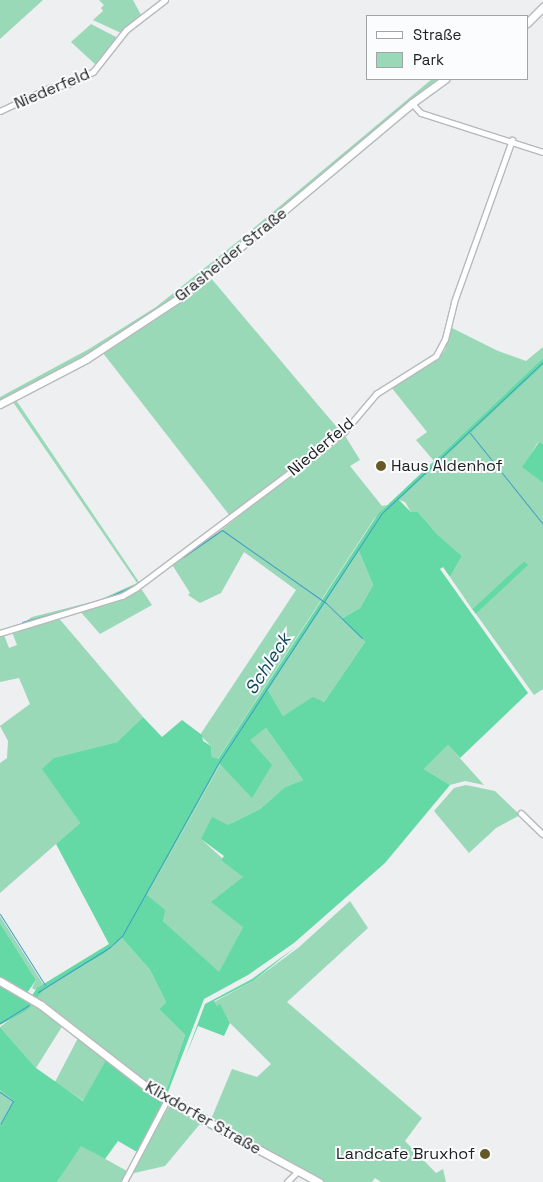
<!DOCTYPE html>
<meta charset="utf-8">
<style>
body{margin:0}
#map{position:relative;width:543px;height:1182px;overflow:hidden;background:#edeff0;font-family:"Space Grotesk",sans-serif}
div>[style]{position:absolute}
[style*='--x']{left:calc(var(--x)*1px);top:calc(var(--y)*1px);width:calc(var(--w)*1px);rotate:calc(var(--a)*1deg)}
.green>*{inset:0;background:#99d9b8}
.forest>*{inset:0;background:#65d9a5}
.stream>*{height:1px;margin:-0.5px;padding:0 0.5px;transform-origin:0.5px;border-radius:0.5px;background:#409ec4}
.roads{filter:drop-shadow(1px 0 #b8b9bb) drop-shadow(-1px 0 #b8b9bb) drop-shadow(0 1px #b8b9bb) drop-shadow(0 -1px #b8b9bb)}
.street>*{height:4.5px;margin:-2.25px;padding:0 2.25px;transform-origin:2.25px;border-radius:2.25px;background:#fff}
.secondary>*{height:7px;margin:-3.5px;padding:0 3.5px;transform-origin:3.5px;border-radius:3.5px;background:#fff}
.dots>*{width:14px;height:14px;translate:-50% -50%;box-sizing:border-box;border:2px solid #fafcfd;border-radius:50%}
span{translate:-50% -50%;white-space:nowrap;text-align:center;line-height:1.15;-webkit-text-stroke:4px #fafcfd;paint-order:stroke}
.street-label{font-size:16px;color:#202121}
.poi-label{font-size:16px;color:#202121}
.left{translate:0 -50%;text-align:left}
.right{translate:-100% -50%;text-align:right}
.water-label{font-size:18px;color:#0f455a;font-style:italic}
.legend{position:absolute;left:366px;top:15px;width:162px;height:65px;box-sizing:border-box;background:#fafcfd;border:1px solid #a3a4a5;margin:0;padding:6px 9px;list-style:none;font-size:15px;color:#202121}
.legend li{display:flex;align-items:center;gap:10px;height:25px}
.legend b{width:25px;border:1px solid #a3a4a5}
</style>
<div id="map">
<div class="green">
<i style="clip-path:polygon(0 0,43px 0,0 39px)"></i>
<i style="clip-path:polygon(99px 0,133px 0,141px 15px,121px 33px,93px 20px,103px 11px,101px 8px,104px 5px)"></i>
<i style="clip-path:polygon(91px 24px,118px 38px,97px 66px,71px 42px)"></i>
<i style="clip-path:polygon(432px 79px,441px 79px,254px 235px,249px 232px)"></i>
<i style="clip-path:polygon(410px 107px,413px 107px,214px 276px,213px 274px)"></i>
<i style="clip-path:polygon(247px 234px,248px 239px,209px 273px,92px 354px,0 402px,0 397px,89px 349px,156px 307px)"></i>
<i style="clip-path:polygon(210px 277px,340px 431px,230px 516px,103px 353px,16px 400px,139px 582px,121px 594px,22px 624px,32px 617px,99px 600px,137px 583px,13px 402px,0 406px,74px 367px)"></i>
<i style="clip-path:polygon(450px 327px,498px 351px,526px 361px,543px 347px,543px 358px,434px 461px,416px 440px,427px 432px,391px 387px,438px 358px,445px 350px)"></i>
<i style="clip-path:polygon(543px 364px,543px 444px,538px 442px,523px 467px,543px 483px,543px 689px,534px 695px,476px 614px,527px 565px,524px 561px,472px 609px,450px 577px,462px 556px,437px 534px,418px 512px,411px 512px,405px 502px,399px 500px)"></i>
<i style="clip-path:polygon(344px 434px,360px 460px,350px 466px,382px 506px,387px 505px,374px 519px,217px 760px,212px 757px,211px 746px,200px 735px,296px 590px,244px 552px,221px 593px,200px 603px,188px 595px,190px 593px,171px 563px,220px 531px)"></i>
<i style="clip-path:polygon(359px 551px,373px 585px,360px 608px,341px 619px,365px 642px,324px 702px,313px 698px,283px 716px,268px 690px)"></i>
<i style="clip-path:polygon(140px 587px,152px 605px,100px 634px,79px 610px)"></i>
<i style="clip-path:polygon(57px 616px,143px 717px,117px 742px,55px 758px,43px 769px,80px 823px,0 893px,0 763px,7px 758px,8px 741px,0 726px,30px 704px,19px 678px,0 682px,0 637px,4px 635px,9px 648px,17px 645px,12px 632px)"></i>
<i style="clip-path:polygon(266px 728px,303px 780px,285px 787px,260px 809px,201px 839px,243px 877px,243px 927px,219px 973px,163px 921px,147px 895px,221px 763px,253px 797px,249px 740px)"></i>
<i style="clip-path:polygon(448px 745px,484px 785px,465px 781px,450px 785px,424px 769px)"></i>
<i style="clip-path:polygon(466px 785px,495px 791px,520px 815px,496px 828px,469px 853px,434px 811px,454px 788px)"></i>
<i style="clip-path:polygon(350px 901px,368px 928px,287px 1002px,422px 1118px,405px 1141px,436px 1173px,443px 1169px,446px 1182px,381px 1182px,375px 1178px,372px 1182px,324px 1182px,173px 1101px,171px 1095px,212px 1117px,232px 1069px,257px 1077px,271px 1064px,230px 1023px,220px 1005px,217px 1006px,214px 1002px,253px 981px,298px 948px)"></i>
<i style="clip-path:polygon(0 916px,43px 984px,35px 990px,32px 988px,36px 980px,0 923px)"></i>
<i style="clip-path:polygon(122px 938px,150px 970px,166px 1002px,159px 1009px,185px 1035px,166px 1091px,168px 1092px,164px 1096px,35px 999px,45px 988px,104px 954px)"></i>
<i style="clip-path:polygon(33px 1002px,58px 1020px,139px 1085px,164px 1102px,164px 1104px,106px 1060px,84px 1101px,55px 1082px,78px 1038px,63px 1025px,36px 1068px,0 1027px)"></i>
<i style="clip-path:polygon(0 1090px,14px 1101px,0 1126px)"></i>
<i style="clip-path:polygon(170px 1105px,293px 1171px,294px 1174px,200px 1124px,165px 1166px,130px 1174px)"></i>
<i style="clip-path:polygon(80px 1145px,127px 1171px,121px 1182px,57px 1182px)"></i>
</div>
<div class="forest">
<i style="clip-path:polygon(evenodd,543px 358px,543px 365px,399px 500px,411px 512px,418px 512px,437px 534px,462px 556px,450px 577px,443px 567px,440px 569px,528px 693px,460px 758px,448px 745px,424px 769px,450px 785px,385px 863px,294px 943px,248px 975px,204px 999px,168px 1092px,166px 1091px,185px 1035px,159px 1009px,166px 1002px,150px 970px,122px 938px,104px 954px,45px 988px,27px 1010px,0 1025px,0 983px,29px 1000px,37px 988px,109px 944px,56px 844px,80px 823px,42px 769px,54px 758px,117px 742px,143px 717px,162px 737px,182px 720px,202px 735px,203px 741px,211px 746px,212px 757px,218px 759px,378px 514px,543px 358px,359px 551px,373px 585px,360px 608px,341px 619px,365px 642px,324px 702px,313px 697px,283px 716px,268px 690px,359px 551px,543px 358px,266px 728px,303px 780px,285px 787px,260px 809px,228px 825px,212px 817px,201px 839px,224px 856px,221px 860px,243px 877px,211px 902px,243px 927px,219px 972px,163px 921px,165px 910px,147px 895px,220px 764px,252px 798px,272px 765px,250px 740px,266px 728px)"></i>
<i style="clip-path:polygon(539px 442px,543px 444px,543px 483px,522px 467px)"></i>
<i style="clip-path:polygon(524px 561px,528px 565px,476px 614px,472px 609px)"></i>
<i style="clip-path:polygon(0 923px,36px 980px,27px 993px,0 978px)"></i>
<i style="clip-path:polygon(297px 946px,253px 981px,214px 1001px,217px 1006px,220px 1004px,230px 1023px,224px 1036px,198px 1026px,185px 1058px,205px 1004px,252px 979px)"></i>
<i style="clip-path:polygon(0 1027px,36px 1068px,83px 1101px,106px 1060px,164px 1104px,137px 1152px,118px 1141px,105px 1159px,81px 1146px,57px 1182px,0 1182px,0 1126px,14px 1101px,0 1090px)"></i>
</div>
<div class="stream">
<i style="--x:470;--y:433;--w:117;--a:51.3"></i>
<i style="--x:183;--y:557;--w:47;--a:-34.7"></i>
<i style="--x:222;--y:530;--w:127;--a:35.1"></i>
<i style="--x:326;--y:603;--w:50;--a:44.2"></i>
<i style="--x:148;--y:582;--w:14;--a:-36"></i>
<i style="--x:22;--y:622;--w:80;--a:-15.3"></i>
<i style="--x:99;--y:601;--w:42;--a:-24.1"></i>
<i style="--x:0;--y:914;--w:84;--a:57.6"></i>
<i style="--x:38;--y:992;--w:85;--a:-32"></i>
<i style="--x:110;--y:947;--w:16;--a:-43"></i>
<i style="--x:122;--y:936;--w:199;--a:-60.9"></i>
<i style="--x:219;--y:762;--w:296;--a:-56.8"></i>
<i style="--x:381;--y:514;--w:222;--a:-43.2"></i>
<i style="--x:0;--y:1023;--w:34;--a:-32"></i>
<i style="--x:0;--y:1092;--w:16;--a:35"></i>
<i style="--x:13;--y:1101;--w:26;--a:119"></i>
</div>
<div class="roads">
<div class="street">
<i style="--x:412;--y:103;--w:13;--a:48"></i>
<i style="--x:421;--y:113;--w:128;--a:17.7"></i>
<i style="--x:0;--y:111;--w:54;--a:-25.1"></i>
<i style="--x:49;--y:88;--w:20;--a:-11"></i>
<i style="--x:69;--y:84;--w:27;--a:-27"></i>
<i style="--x:93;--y:72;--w:53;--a:-51.8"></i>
<i style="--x:126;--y:30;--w:49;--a:-37.6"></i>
<i style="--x:0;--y:633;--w:127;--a:-16.9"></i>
<i style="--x:122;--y:596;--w:16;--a:-30"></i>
<i style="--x:136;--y:588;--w:260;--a:-36.9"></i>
<i style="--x:344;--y:432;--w:50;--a:-49.9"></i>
<i style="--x:376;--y:394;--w:71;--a:-32.3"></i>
<i style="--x:436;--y:356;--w:19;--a:-62"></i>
<i style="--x:445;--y:339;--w:38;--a:-76"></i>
<i style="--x:454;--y:302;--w:172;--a:-70.3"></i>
<i style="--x:521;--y:813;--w:30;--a:44"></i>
<i style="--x:124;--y:1182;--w:93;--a:-62.3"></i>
<i style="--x:287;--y:1182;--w:16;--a:-45"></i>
</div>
<div class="secondary">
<i style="--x:527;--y:23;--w:23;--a:-45"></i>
<i style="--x:0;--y:404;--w:97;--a:-27.6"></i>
<i style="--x:86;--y:359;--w:111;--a:-33.3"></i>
<i style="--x:179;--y:298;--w:304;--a:-39.9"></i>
<i style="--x:412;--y:103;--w:41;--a:-36"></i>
<i style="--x:0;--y:981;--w:48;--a:30.3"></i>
<i style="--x:41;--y:1005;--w:142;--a:37.8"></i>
<i style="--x:153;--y:1092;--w:189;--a:28.5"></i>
</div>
</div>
<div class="dots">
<i style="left:381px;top:466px;background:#655926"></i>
<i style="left:485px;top:1154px;background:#655926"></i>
</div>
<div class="street-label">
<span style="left:52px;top:89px;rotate:-23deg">Niederfeld</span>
<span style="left:231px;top:255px;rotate:-39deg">Grasheider Straße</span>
<span style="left:321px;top:447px;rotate:-40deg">Niederfeld</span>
<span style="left:203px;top:1118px;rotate:30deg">Klixdorfer Straße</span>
</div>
<div class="poi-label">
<span class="left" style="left:391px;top:466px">Haus Aldenhof</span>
<span class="right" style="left:475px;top:1154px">Landcafe Bruxhof</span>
</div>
<div class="water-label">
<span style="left:268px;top:664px;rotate:-57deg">Schleck</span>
</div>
<ul class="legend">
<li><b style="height:6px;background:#fff"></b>Straße</li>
<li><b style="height:14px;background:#99d9b8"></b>Park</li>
</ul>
</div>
